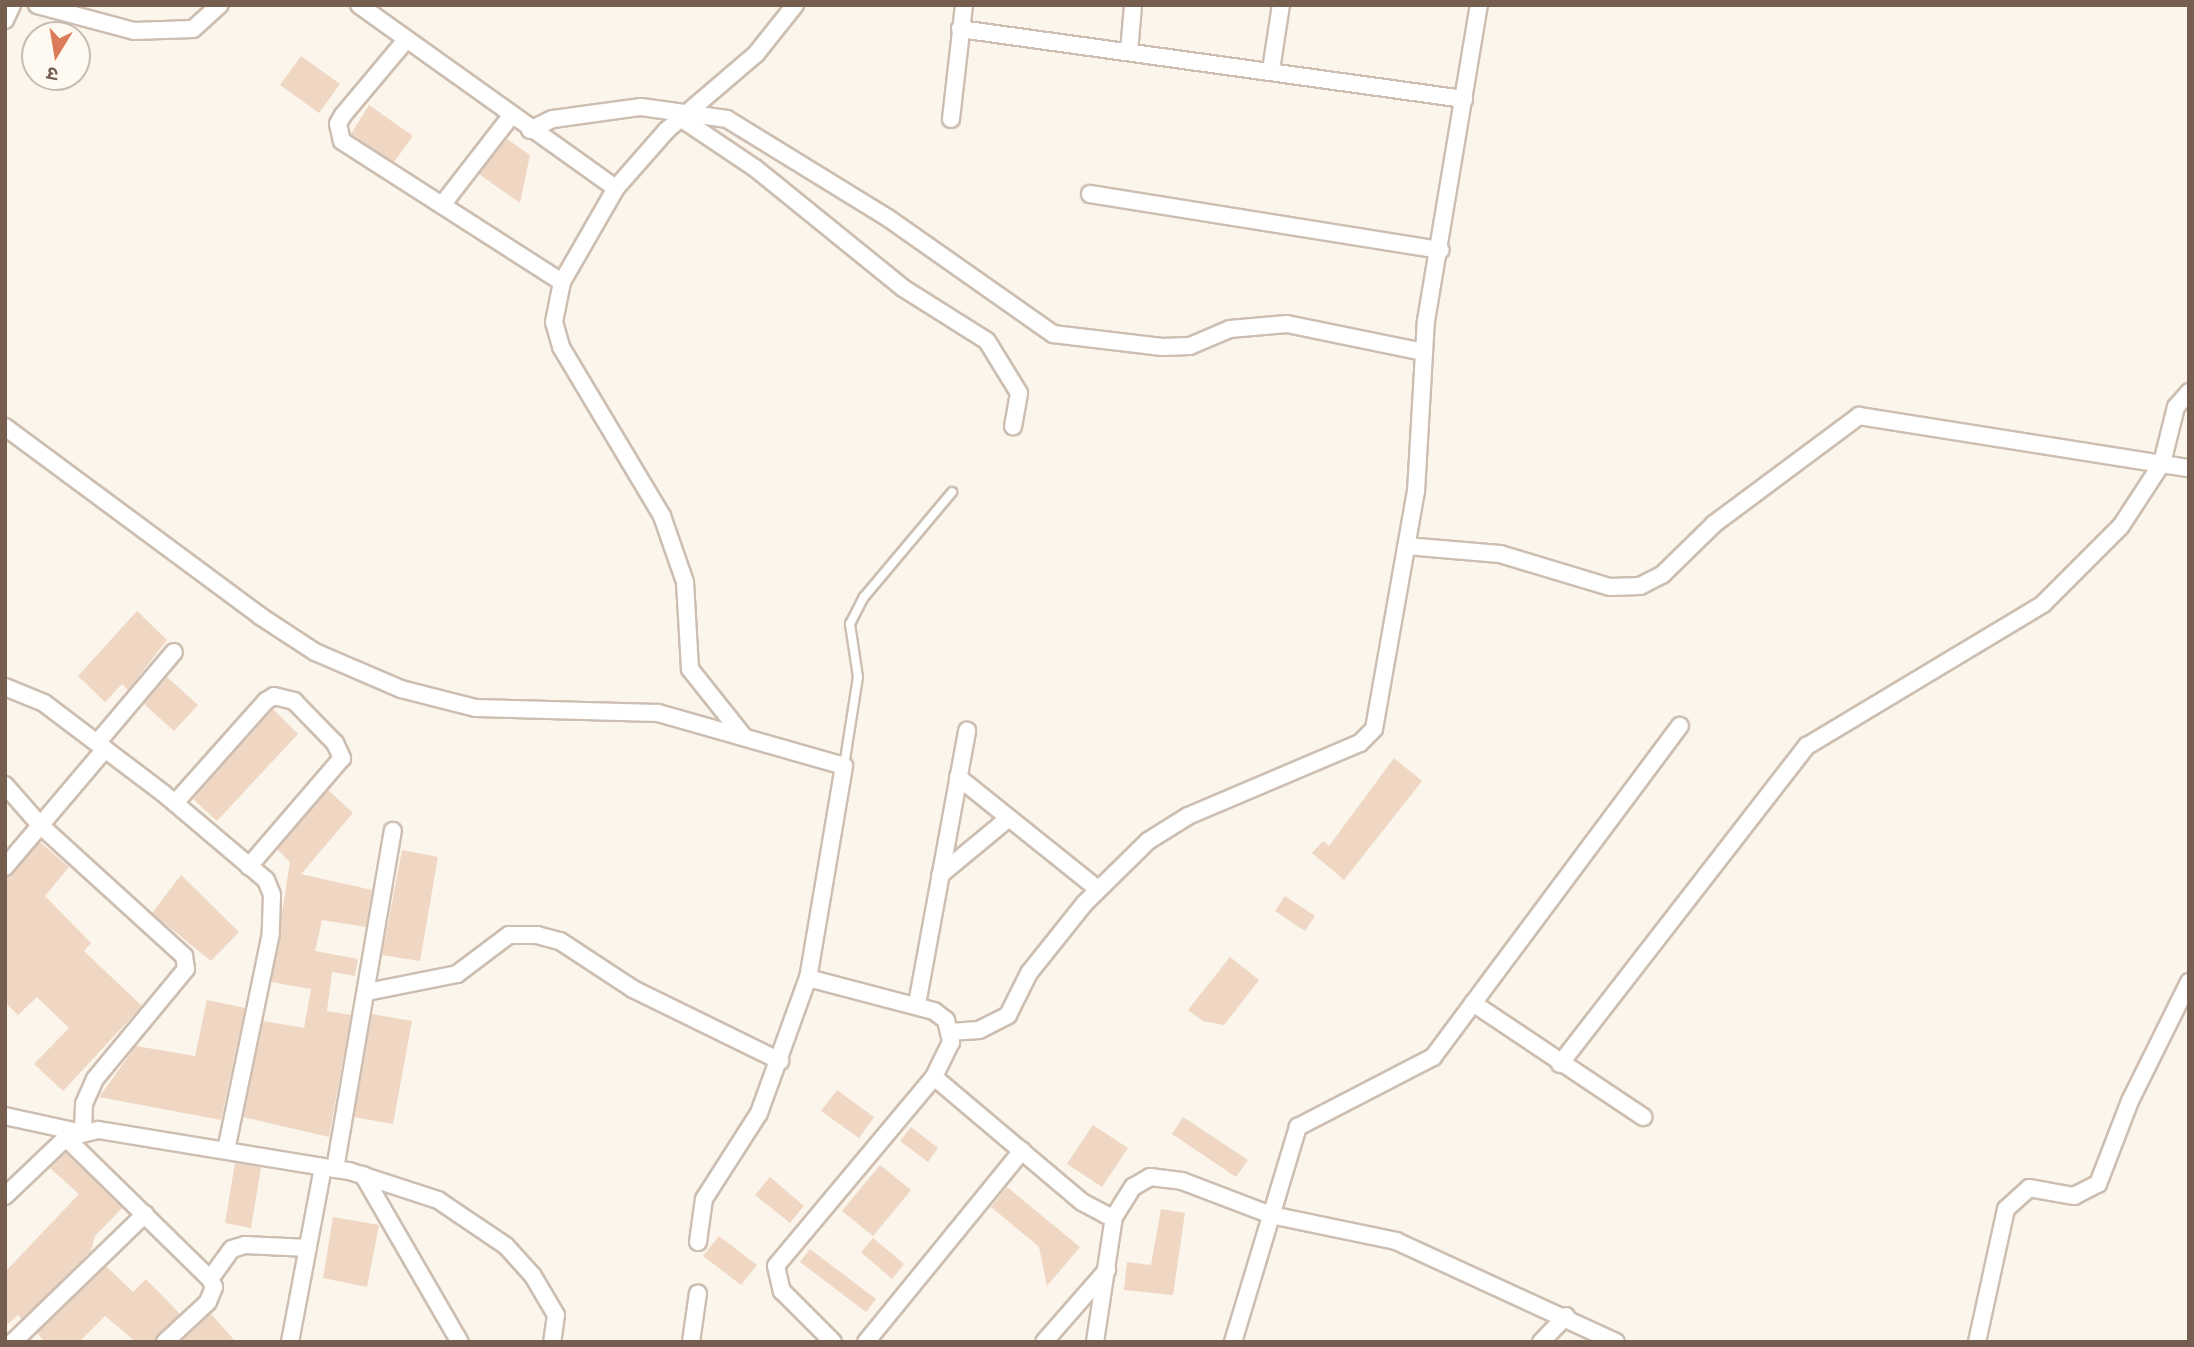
<!DOCTYPE html>
<meta charset="utf-8">
<style>
body{margin:0}
#map{position:relative;width:2194px;height:1347px;overflow:hidden;background:#fbf5eb;font-family:"Noto Sans","Noto Sans Devanagari",sans-serif}
div>[style]{position:absolute}
[style*='--x']{left:calc(var(--x)*1px);top:calc(var(--y)*1px);width:calc(var(--w)*1px);rotate:calc(var(--a)*1deg)}
.building>*{inset:0;background:#efd7c4}
.roads{filter:drop-shadow(2px 0 #cdbeb1) drop-shadow(-2px 0 #cdbeb1) drop-shadow(0 2px #cdbeb1) drop-shadow(0 -2px #cdbeb1)}
.lane>*{height:8px;margin:-4px;padding:0 4px;transform-origin:4px;border-radius:4px;background:#fff}
.street>*{height:16px;margin:-8px;padding:0 8px;transform-origin:8px;border-radius:8px;background:#fff}
span{translate:-50% -50%;white-space:nowrap;text-align:center;line-height:1.15;-webkit-text-stroke:5px #fef9f1;paint-order:stroke}
.frame{position:absolute;inset:0;border:7px solid #755e4f;pointer-events:none}
.north{position:absolute;left:21px;top:21px;width:70px;height:70px;box-sizing:border-box;background:#fef9f1;border:2px solid #c7bbb0;border-radius:50%;rotate:191deg;font-size:19px;font-weight:700;line-height:28px;text-align:center;color:#755e4f}
.north::after{content:'';display:block;margin:auto;width:24px;height:32px;background:#db7b5a;clip-path:polygon(50% 0,100% 100%,50% 72%,0 100%)}
</style>
<div id="map">
<div class="building">
<i style="clip-path:polygon(301px 56px,340px 84px,319px 113px,280px 85px)"></i>
<i style="clip-path:polygon(369px 105px,413px 136px,394px 162px,351px 134px)"></i>
<i style="clip-path:polygon(507px 139px,530px 155px,520px 203px,479px 174px)"></i>
<i style="clip-path:polygon(137px 611px,167px 640px,128px 690px,122px 684px,105px 702px,78px 676px)"></i>
<i style="clip-path:polygon(167px 677px,198px 705px,174px 731px,144px 704px)"></i>
<i style="clip-path:polygon(273px 709px,298px 734px,217px 821px,193px 799px)"></i>
<i style="clip-path:polygon(1394px 758px,1422px 781px,1344px 880px,1312px 853px,1323px 841px,1329px 846px)"></i>
<i style="clip-path:polygon(328px 790px,353px 813px,301px 874px,372px 890px,366px 927px,322px 920px,315px 951px,358px 959px,355px 976px,332px 972px,327px 1011px,351px 1015px,329px 1137px,243px 1117px,263px 1021px,304px 1028px,311px 989px,271px 982px,290px 862px,277px 849px)"></i>
<i style="clip-path:polygon(40px 842px,69px 867px,45px 896px,91px 943px,84px 951px,142px 1006px,63px 1091px,34px 1064px,69px 1028px,37px 997px,18px 1015px,5px 1002px,5px 877px)"></i>
<i style="clip-path:polygon(402px 850px,438px 857px,420px 961px,382px 955px)"></i>
<i style="clip-path:polygon(181px 875px,239px 932px,211px 961px,152px 913px)"></i>
<i style="clip-path:polygon(1285px 896px,1315px 916px,1305px 931px,1275px 911px)"></i>
<i style="clip-path:polygon(1230px 957px,1259px 980px,1224px 1025px,1203px 1021px,1188px 1010px)"></i>
<i style="clip-path:polygon(207px 1000px,245px 1008px,221px 1120px,99px 1097px,136px 1046px,195px 1056px)"></i>
<i style="clip-path:polygon(372px 1014px,412px 1021px,393px 1124px,354px 1117px)"></i>
<i style="clip-path:polygon(837px 1090px,874px 1117px,859px 1138px,821px 1111px)"></i>
<i style="clip-path:polygon(1183px 1117px,1248px 1160px,1236px 1177px,1172px 1134px)"></i>
<i style="clip-path:polygon(1093px 1125px,1128px 1148px,1102px 1187px,1067px 1164px)"></i>
<i style="clip-path:polygon(911px 1127px,938px 1148px,928px 1162px,900px 1141px)"></i>
<i style="clip-path:polygon(66px 1153px,122px 1208px,95px 1236px,91px 1251px,22px 1319px,18px 1315px,5px 1327px,5px 1272px,79px 1194px,50px 1168px)"></i>
<i style="clip-path:polygon(235px 1163px,261px 1167px,251px 1228px,225px 1223px)"></i>
<i style="clip-path:polygon(880px 1165px,911px 1190px,873px 1236px,842px 1211px)"></i>
<i style="clip-path:polygon(770px 1177px,804px 1206px,790px 1223px,755px 1195px)"></i>
<i style="clip-path:polygon(1007px 1187px,1080px 1247px,1047px 1286px,1039px 1247px,991px 1207px)"></i>
<i style="clip-path:polygon(1161px 1209px,1185px 1213px,1173px 1295px,1124px 1290px,1127px 1262px,1151px 1265px)"></i>
<i style="clip-path:polygon(333px 1217px,379px 1225px,367px 1287px,323px 1278px)"></i>
<i style="clip-path:polygon(719px 1236px,757px 1265px,741px 1285px,703px 1256px)"></i>
<i style="clip-path:polygon(873px 1238px,904px 1264px,892px 1279px,861px 1252px)"></i>
<i style="clip-path:polygon(810px 1249px,876px 1299px,866px 1312px,800px 1262px)"></i>
<i style="clip-path:polygon(106px 1266px,133px 1292px,146px 1279px,180px 1314px,155px 1342px,136px 1342px,105px 1316px,79px 1342px,45px 1342px,37px 1333px)"></i>
<i style="clip-path:polygon(211px 1314px,236px 1342px,181px 1342px)"></i>
</div>
<div class="roads">
<div class="lane">
<i style="--x:844;--y:766;--w:90;--a:-81.1"></i>
<i style="--x:858;--y:677;--w:54;--a:-98.6"></i>
<i style="--x:850;--y:624;--w:30;--a:-63"></i>
<i style="--x:864;--y:597;--w:137;--a:-50"></i>
</div>
<div class="street">
<i style="--x:37;--y:5;--w:100;--a:15"></i>
<i style="--x:134;--y:31;--w:59;--a:-1.9"></i>
<i style="--x:193;--y:29;--w:36;--a:-42"></i>
<i style="--x:359;--y:5;--w:315;--a:35.5"></i>
<i style="--x:616;--y:188;--w:108;--a:119.9"></i>
<i style="--x:562;--y:282;--w:41;--a:101.3"></i>
<i style="--x:554;--y:322;--w:26;--a:74"></i>
<i style="--x:561;--y:347;--w:197;--a:59.1"></i>
<i style="--x:662;--y:516;--w:70;--a:70.8"></i>
<i style="--x:685;--y:582;--w:87;--a:86.7"></i>
<i style="--x:690;--y:669;--w:87;--a:51.5"></i>
<i style="--x:5;--y:20;--w:17;--a:-65"></i>
<i style="--x:960;--y:29;--w:509;--a:7.91"></i>
<i style="--x:406;--y:40;--w:98;--a:130"></i>
<i style="--x:343;--y:115;--w:10;--a:119"></i>
<i style="--x:338;--y:124;--w:17;--a:77"></i>
<i style="--x:342;--y:141;--w:261;--a:32.7"></i>
<i style="--x:1129;--y:52;--w:47;--a:-85.1"></i>
<i style="--x:1271;--y:70;--w:66;--a:-81.3"></i>
<i style="--x:682;--y:119;--w:88;--a:33.9"></i>
<i style="--x:755;--y:168;--w:191;--a:39"></i>
<i style="--x:903;--y:288;--w:99;--a:32.2"></i>
<i style="--x:987;--y:341;--w:61;--a:58.4"></i>
<i style="--x:1019;--y:393;--w:34;--a:100"></i>
<i style="--x:951;--y:119;--w:115;--a:-83.5"></i>
<i style="--x:530;--y:130;--w:25;--a:-26"></i>
<i style="--x:553;--y:119;--w:89;--a:-7.8"></i>
<i style="--x:641;--y:107;--w:87;--a:7.9"></i>
<i style="--x:727;--y:119;--w:189;--a:31.6"></i>
<i style="--x:888;--y:218;--w:202;--a:35.1"></i>
<i style="--x:1053;--y:334;--w:110;--a:6.8"></i>
<i style="--x:1162;--y:347;--w:28;--a:-2"></i>
<i style="--x:1190;--y:346;--w:43;--a:-23"></i>
<i style="--x:1230;--y:329;--w:57;--a:-5"></i>
<i style="--x:1287;--y:324;--w:140;--a:11.6"></i>
<i style="--x:616;--y:188;--w:77;--a:-48.7"></i>
<i style="--x:667;--y:130;--w:117;--a:-40.5"></i>
<i style="--x:756;--y:54;--w:63;--a:-51.5"></i>
<i style="--x:1090;--y:194;--w:355;--a:9.1"></i>
<i style="--x:442;--y:205;--w:113;--a:-52.2"></i>
<i style="--x:5;--y:427;--w:317;--a:36.5"></i>
<i style="--x:260;--y:616;--w:66;--a:33.2"></i>
<i style="--x:315;--y:652;--w:94;--a:23.3"></i>
<i style="--x:401;--y:689;--w:77;--a:14.2"></i>
<i style="--x:476;--y:708;--w:182;--a:1.6"></i>
<i style="--x:658;--y:713;--w:193;--a:15.9"></i>
<i style="--x:844;--y:766;--w:215;--a:99.6"></i>
<i style="--x:808;--y:978;--w:130;--a:14.7"></i>
<i style="--x:934;--y:1011;--w:15;--a:37"></i>
<i style="--x:946;--y:1020;--w:23;--a:77"></i>
<i style="--x:951;--y:1042;--w:39;--a:116"></i>
<i style="--x:934;--y:1077;--w:246;--a:129.9"></i>
<i style="--x:776;--y:1266;--w:26;--a:77"></i>
<i style="--x:782;--y:1291;--w:72;--a:45"></i>
<i style="--x:1406;--y:546;--w:94;--a:4.9"></i>
<i style="--x:1500;--y:554;--w:115;--a:16.7"></i>
<i style="--x:1610;--y:587;--w:30;--a:-2"></i>
<i style="--x:1640;--y:586;--w:25;--a:-27"></i>
<i style="--x:1662;--y:575;--w:73;--a:-44.4"></i>
<i style="--x:1714;--y:524;--w:181;--a:-36.7"></i>
<i style="--x:1859;--y:416;--w:334;--a:9"></i>
<i style="--x:5;--y:687;--w:42;--a:22.3"></i>
<i style="--x:44;--y:703;--w:149;--a:37.1"></i>
<i style="--x:163;--y:793;--w:135;--a:40.2"></i>
<i style="--x:266;--y:880;--w:16;--a:68"></i>
<i style="--x:272;--y:895;--w:38;--a:92"></i>
<i style="--x:271;--y:933;--w:222;--a:101.7"></i>
<i style="--x:97;--y:743;--w:119;--a:-49.8"></i>
<i style="--x:958;--y:777;--w:179;--a:38.7"></i>
<i style="--x:5;--y:785;--w:53;--a:48.8"></i>
<i style="--x:40;--y:825;--w:195;--a:42.3"></i>
<i style="--x:184;--y:956;--w:13;--a:81"></i>
<i style="--x:186;--y:969;--w:143;--a:129.6"></i>
<i style="--x:95;--y:1079;--w:27;--a:114"></i>
<i style="--x:84;--y:1104;--w:29;--a:92"></i>
<i style="--x:83;--y:1133;--w:80;--a:-167.7"></i>
<i style="--x:175;--y:803;--w:137;--a:-48.3"></i>
<i style="--x:266;--y:701;--w:9;--a:-32"></i>
<i style="--x:274;--y:696;--w:21;--a:14"></i>
<i style="--x:294;--y:701;--w:59;--a:45.7"></i>
<i style="--x:335;--y:743;--w:17;--a:65"></i>
<i style="--x:342;--y:758;--w:143;--a:130.7"></i>
<i style="--x:5;--y:867;--w:155;--a:-49.7"></i>
<i style="--x:940;--y:875;--w:89;--a:-39.6"></i>
<i style="--x:367;--y:992;--w:92;--a:-11.3"></i>
<i style="--x:457;--y:974;--w:65;--a:-36.9"></i>
<i style="--x:509;--y:935;--w:28;--a:0"></i>
<i style="--x:537;--y:935;--w:24;--a:15"></i>
<i style="--x:560;--y:941;--w:87;--a:33.3"></i>
<i style="--x:633;--y:989;--w:164;--a:26.1"></i>
<i style="--x:1473;--y:1003;--w:205;--a:33.8"></i>
<i style="--x:917;--y:1004;--w:278;--a:-79.6"></i>
<i style="--x:950;--y:1032;--w:29;--a:-4"></i>
<i style="--x:979;--y:1030;--w:33;--a:-27"></i>
<i style="--x:1008;--y:1015;--w:47;--a:-63.4"></i>
<i style="--x:1029;--y:973;--w:88;--a:-51.4"></i>
<i style="--x:1084;--y:904;--w:90;--a:-44.5"></i>
<i style="--x:1148;--y:841;--w:47;--a:-32"></i>
<i style="--x:1188;--y:816;--w:187;--a:-23"></i>
<i style="--x:1360;--y:743;--w:20;--a:-45"></i>
<i style="--x:1374;--y:729;--w:241;--a:-80"></i>
<i style="--x:1416;--y:492;--w:171;--a:-86.7"></i>
<i style="--x:1426;--y:321;--w:320;--a:-80.5"></i>
<i style="--x:1560;--y:1064;--w:403;--a:-52.2"></i>
<i style="--x:1807;--y:746;--w:275;--a:-31"></i>
<i style="--x:2043;--y:604;--w:110;--a:-45"></i>
<i style="--x:2121;--y:526;--w:75;--a:-56.9"></i>
<i style="--x:2162;--y:463;--w:58;--a:-76"></i>
<i style="--x:2176;--y:407;--w:20;--a:-49"></i>
<i style="--x:934;--y:1077;--w:194;--a:40.2"></i>
<i style="--x:1082;--y:1202;--w:27;--a:28"></i>
<i style="--x:1106;--y:1215;--w:8;--a:14"></i>
<i style="--x:1114;--y:1217;--w:36;--a:-58"></i>
<i style="--x:1133;--y:1187;--w:20;--a:-30"></i>
<i style="--x:1150;--y:1177;--w:32;--a:7"></i>
<i style="--x:1182;--y:1181;--w:95;--a:20.9"></i>
<i style="--x:1271;--y:1215;--w:128;--a:11.7"></i>
<i style="--x:1396;--y:1241;--w:242;--a:24.7"></i>
<i style="--x:66;--y:1138;--w:202;--a:44.4"></i>
<i style="--x:210;--y:1279;--w:9;--a:63"></i>
<i style="--x:214;--y:1287;--w:16;--a:112"></i>
<i style="--x:208;--y:1302;--w:59;--a:137.1"></i>
<i style="--x:335;--y:1169;--w:343;--a:-80.3"></i>
<i style="--x:363;--y:1175;--w:193;--a:59.9"></i>
<i style="--x:5;--y:1196;--w:84;--a:-43.6"></i>
<i style="--x:66;--y:1138;--w:33;--a:-14"></i>
<i style="--x:98;--y:1130;--w:254;--a:9.3"></i>
<i style="--x:349;--y:1171;--w:94;--a:18"></i>
<i style="--x:438;--y:1200;--w:82;--a:34.1"></i>
<i style="--x:506;--y:1246;--w:40;--a:48"></i>
<i style="--x:533;--y:1276;--w:45;--a:59.5"></i>
<i style="--x:556;--y:1315;--w:27;--a:98"></i>
<i style="--x:698;--y:1242;--w:43;--a:-82.1"></i>
<i style="--x:704;--y:1199;--w:102;--a:-57.4"></i>
<i style="--x:759;--y:1113;--w:144;--a:-70.1"></i>
<i style="--x:210;--y:1279;--w:37;--a:-54"></i>
<i style="--x:232;--y:1249;--w:14;--a:-17"></i>
<i style="--x:245;--y:1245;--w:63;--a:2.7"></i>
<i style="--x:13;--y:1342;--w:184;--a:-44.1"></i>
<i style="--x:290;--y:1342;--w:178;--a:-79.3"></i>
<i style="--x:691;--y:1342;--w:49;--a:-81.9"></i>
<i style="--x:866;--y:1342;--w:247;--a:-50.8"></i>
<i style="--x:1044;--y:1342;--w:96;--a:-48.8"></i>
<i style="--x:1095;--y:1342;--w:126;--a:-81.4"></i>
<i style="--x:1233;--y:1342;--w:225;--a:-73.2"></i>
<i style="--x:1298;--y:1127;--w:152;--a:-27.4"></i>
<i style="--x:1433;--y:1057;--w:413;--a:-53.3"></i>
<i style="--x:1541;--y:1342;--w:36;--a:-46"></i>
<i style="--x:1977;--y:1342;--w:136;--a:-77.7"></i>
<i style="--x:2006;--y:1209;--w:31;--a:-42"></i>
<i style="--x:2029;--y:1188;--w:46;--a:10.1"></i>
<i style="--x:2074;--y:1196;--w:27;--a:-27"></i>
<i style="--x:2098;--y:1184;--w:89;--a:-68.9"></i>
<i style="--x:2130;--y:1101;--w:133;--a:-63.6"></i>
</div>
</div>
<div class="frame"></div>
<div class="north">उ</div>
</div>
